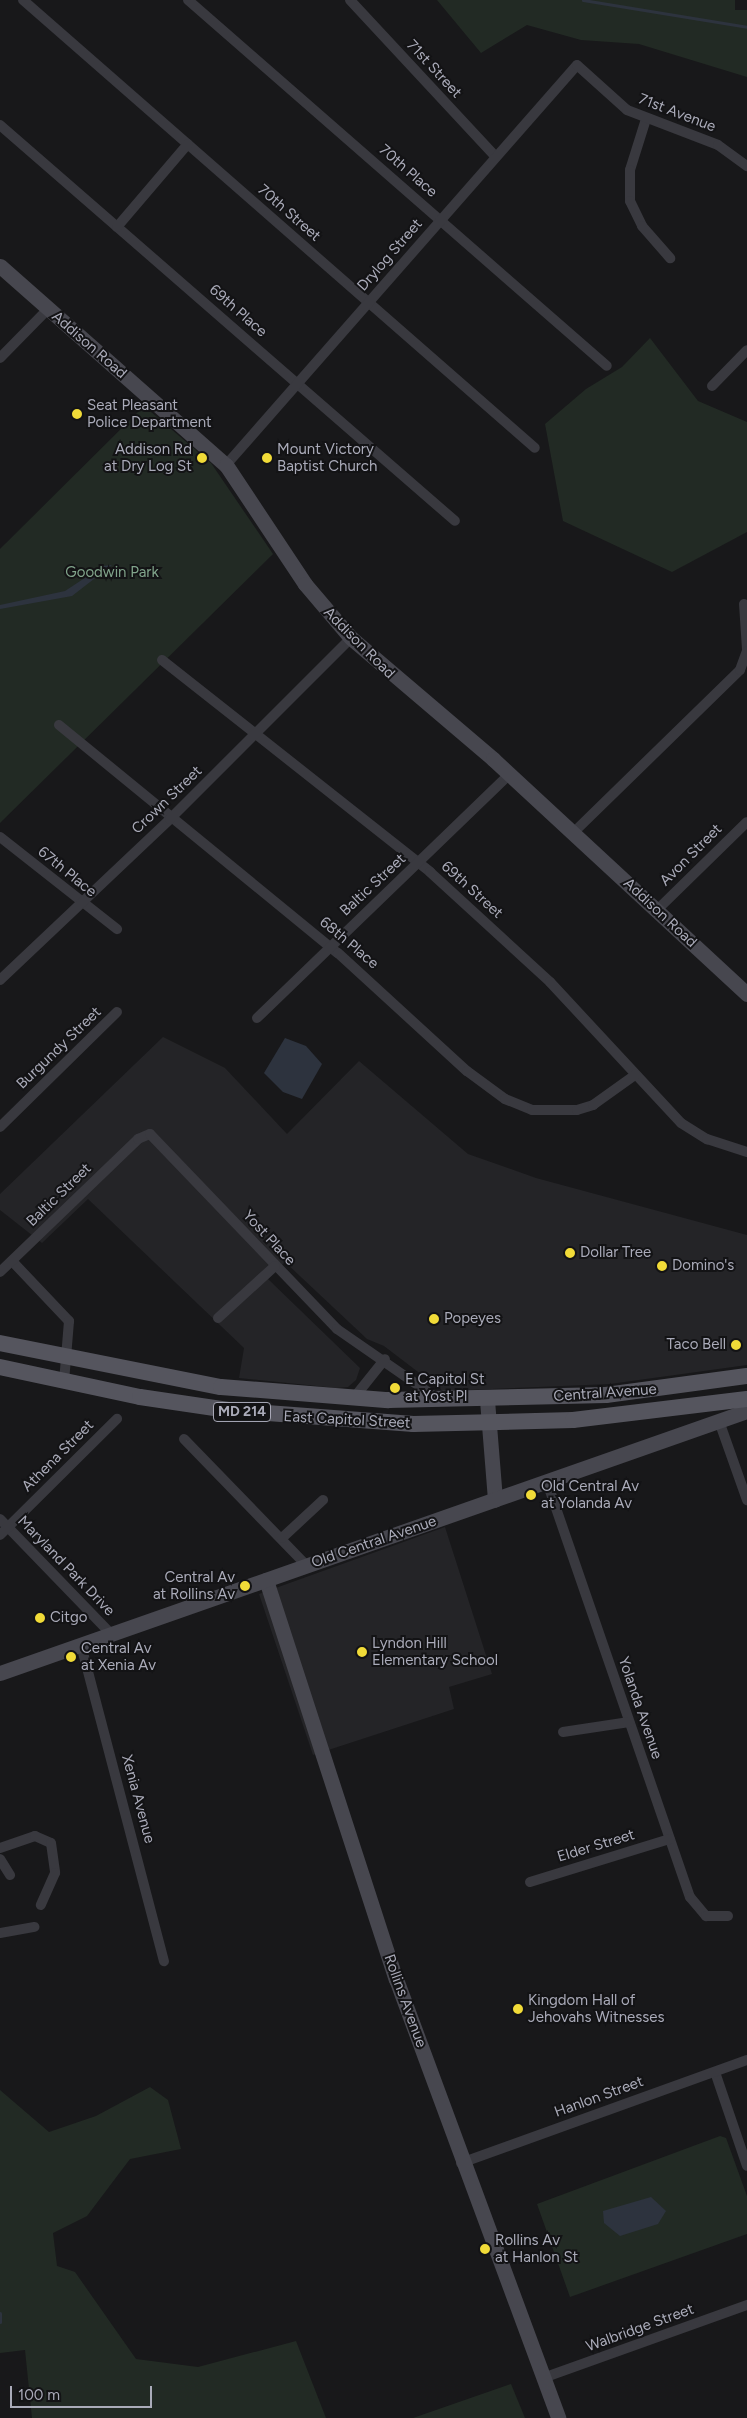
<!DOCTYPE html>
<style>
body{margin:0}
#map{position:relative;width:747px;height:2418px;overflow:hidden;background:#18181a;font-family:Figtree,sans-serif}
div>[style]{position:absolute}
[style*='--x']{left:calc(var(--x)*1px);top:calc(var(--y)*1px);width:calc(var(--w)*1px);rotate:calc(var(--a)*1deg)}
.built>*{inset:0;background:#242427}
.green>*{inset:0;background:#222a24}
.water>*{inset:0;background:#2d333e}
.stream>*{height:3px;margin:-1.5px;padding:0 1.5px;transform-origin:1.5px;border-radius:1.5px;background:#2d333e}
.street>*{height:10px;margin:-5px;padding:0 5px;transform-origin:5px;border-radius:5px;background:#39393f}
.secondary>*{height:15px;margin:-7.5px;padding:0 7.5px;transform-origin:7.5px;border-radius:7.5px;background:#47474f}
.primary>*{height:16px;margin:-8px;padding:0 8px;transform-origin:8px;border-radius:8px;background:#55555e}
.dots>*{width:14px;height:14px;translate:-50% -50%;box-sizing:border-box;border:2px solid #131315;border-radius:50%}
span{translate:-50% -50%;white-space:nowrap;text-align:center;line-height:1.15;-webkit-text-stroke:4px #131315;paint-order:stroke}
.shield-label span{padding:1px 4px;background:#131315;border:1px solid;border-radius:4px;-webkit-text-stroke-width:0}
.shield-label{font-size:14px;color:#aaabb9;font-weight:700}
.street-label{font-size:15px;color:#aaabb9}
.poi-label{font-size:15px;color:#aaabb9}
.left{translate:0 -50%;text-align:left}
.right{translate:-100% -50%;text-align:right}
.park-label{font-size:15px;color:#81a48b}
.scale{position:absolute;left:10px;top:2386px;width:142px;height:22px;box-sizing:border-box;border:2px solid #aaabb9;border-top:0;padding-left:6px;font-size:15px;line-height:18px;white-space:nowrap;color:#aaabb9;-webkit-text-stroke:4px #131315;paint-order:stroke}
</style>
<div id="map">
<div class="built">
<i style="clip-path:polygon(163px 1037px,225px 1068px,287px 1134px,359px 1061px,468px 1154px,536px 1178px,747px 1235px,747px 1365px,610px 1384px,443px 1391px,384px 1346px,367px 1339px,285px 1262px,268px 1279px,360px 1368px,356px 1380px,348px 1387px,336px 1388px,239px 1378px,244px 1348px,88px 1199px,42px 1243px,0 1210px,0 1194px)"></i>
<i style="clip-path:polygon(445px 1527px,492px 1674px,449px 1687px,454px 1709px,313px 1755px,259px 1594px)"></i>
</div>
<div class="green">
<i style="clip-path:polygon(437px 0,735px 0,735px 10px,747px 10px,747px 77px,639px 44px,581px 40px,527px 25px,481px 53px)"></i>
<i style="clip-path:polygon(650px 338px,698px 401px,747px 422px,747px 532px,672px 572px,563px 521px,545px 424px,586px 389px,622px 367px)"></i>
<i style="clip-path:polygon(144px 406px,211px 463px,273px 554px,0 823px,0 549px)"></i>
<i style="clip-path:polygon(150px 2087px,168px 2100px,181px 2149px,130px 2159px,87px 2216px,53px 2233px,57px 2266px,75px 2272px,136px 2359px,198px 2367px,296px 2341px,326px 2418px,32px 2418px,25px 2350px,0 2353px,0 2090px,49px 2132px,96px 2116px)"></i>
<i style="clip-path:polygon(720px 2136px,726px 2138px,747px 2196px,747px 2234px,570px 2297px,537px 2204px)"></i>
<i style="clip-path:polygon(511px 2384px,525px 2418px,413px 2418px)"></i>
</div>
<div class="water">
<i style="clip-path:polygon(112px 565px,72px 596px,0 609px,0 605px,65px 591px,103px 566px)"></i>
<i style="clip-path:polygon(285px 1038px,306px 1046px,322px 1064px,302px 1099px,283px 1092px,264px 1073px)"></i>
<i style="clip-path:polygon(651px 2197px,666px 2211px,658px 2224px,620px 2236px,604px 2223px,603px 2211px)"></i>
</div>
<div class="stream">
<i style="--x:583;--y:0;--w:166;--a:9.3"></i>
<i style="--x:0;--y:2313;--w:9;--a:90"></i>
</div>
<div class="street">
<i style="--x:23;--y:0;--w:680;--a:41.19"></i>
<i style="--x:188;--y:0;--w:556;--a:41.14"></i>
<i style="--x:350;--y:0;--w:214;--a:47.1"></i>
<i style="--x:646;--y:119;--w:53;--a:107.4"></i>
<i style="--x:630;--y:170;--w:31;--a:90"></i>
<i style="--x:630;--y:201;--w:28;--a:64"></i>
<i style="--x:642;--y:226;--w:43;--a:48.8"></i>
<i style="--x:0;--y:125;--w:603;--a:41.03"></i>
<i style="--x:117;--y:227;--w:109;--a:-49.5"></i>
<i style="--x:0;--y:358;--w:69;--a:-45.6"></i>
<i style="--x:712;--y:386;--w:50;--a:-45.8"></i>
<i style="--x:226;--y:465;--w:532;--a:-48.73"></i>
<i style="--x:577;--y:65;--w:67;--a:42"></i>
<i style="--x:627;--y:110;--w:97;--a:21"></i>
<i style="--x:718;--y:145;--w:36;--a:36"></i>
<i style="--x:744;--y:604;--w:45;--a:86.2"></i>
<i style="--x:162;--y:660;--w:342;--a:38.3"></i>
<i style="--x:430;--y:872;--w:163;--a:42.5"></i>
<i style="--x:550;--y:982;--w:192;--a:47.1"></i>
<i style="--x:681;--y:1123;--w:31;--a:32"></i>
<i style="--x:707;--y:1139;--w:42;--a:18"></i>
<i style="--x:59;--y:725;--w:360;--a:39.3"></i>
<i style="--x:338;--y:953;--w:175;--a:42.5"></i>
<i style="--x:467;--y:1071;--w:47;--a:36.4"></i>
<i style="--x:505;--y:1099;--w:29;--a:22"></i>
<i style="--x:532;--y:1110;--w:45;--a:0"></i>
<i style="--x:577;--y:1110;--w:17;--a:-17"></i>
<i style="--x:593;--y:1105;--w:52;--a:-35.5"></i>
<i style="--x:573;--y:833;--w:233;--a:-44.3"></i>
<i style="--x:740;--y:670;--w:20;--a:-70"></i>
<i style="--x:0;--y:837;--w:149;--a:38.2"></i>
<i style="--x:656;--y:911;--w:127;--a:-44.4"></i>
<i style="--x:0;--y:980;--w:234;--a:-43.4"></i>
<i style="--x:170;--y:819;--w:256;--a:-45"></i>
<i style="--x:257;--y:1018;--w:351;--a:-44"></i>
<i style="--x:0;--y:1127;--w:164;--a:-44.5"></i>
<i style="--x:12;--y:1261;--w:83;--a:46.5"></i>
<i style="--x:69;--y:1321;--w:61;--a:94.7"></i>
<i style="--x:0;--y:1272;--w:192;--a:-43.9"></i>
<i style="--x:138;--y:1139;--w:13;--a:-23"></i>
<i style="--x:150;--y:1134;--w:270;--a:46.2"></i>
<i style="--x:337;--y:1329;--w:123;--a:34.7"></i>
<i style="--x:218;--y:1318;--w:77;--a:-42.4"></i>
<i style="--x:353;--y:1399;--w:51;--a:-51.3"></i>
<i style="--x:719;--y:1421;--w:84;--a:70.5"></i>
<i style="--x:184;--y:1439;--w:177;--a:45.9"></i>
<i style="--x:547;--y:1482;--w:439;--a:71"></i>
<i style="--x:690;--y:1897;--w:25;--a:50"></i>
<i style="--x:706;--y:1916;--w:22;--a:0"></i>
<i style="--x:0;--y:1519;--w:160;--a:46"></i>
<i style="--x:0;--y:1535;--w:165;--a:-44.8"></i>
<i style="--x:282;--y:1538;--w:56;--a:-42.8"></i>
<i style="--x:81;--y:1645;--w:327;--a:75.3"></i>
<i style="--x:563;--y:1732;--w:67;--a:-8.6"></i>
<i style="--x:0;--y:1848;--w:37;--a:-19"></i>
<i style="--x:35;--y:1836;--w:17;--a:24"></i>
<i style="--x:51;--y:1843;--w:30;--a:82"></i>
<i style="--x:55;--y:1873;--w:35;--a:114"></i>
<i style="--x:0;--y:1859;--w:19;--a:58"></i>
<i style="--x:530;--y:1882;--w:146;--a:-17.1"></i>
<i style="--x:0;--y:1933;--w:35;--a:-10"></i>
<i style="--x:715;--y:2072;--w:99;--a:71.2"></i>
<i style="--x:461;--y:2163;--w:304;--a:-19.8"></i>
<i style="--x:543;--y:2378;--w:217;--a:-19.7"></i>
</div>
<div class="secondary">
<i style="--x:0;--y:266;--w:301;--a:41.4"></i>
<i style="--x:226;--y:465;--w:143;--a:56.4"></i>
<i style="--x:305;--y:584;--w:71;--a:49.6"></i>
<i style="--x:351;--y:638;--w:187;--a:40.4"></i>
<i style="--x:493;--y:759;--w:346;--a:42.8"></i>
<i style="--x:487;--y:1400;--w:100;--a:85.4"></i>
<i style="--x:266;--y:1580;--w:420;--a:72"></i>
<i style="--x:396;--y:1979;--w:468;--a:69.7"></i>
<i style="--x:0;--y:1673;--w:792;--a:-19.33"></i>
</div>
<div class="primary">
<i style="--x:0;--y:1343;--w:225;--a:11.3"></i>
<i style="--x:221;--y:1387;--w:168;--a:4.5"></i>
<i style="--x:388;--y:1400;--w:218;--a:-1.3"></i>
<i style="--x:606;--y:1395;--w:142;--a:-7.7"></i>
<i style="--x:0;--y:1367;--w:143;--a:12.1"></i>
<i style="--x:140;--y:1397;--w:89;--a:8.4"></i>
<i style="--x:228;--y:1410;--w:186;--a:4.3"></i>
<i style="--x:413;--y:1424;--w:160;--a:-1.4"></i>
<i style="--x:573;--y:1420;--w:175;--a:-6.9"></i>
</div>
<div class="dots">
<i style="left:77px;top:414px;background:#f1db38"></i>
<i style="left:202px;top:458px;background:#f1db38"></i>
<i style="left:267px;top:458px;background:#f1db38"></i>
<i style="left:570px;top:1253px;background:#f1db38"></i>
<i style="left:662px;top:1266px;background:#f1db38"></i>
<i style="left:434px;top:1319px;background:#f1db38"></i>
<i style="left:736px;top:1345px;background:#f1db38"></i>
<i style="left:395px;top:1388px;background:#f1db38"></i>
<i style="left:531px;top:1495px;background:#f1db38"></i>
<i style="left:245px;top:1586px;background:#f1db38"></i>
<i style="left:40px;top:1618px;background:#f1db38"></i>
<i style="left:362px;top:1652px;background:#f1db38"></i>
<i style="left:71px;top:1657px;background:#f1db38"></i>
<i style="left:518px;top:2009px;background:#f1db38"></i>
<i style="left:485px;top:2249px;background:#f1db38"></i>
</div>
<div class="shield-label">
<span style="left:242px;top:1412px">MD 214</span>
</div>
<div class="street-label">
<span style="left:434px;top:69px;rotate:47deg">71st Street</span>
<span style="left:677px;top:113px;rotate:21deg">71st Avenue</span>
<span style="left:408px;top:171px;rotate:41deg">70th Place</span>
<span style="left:289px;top:213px;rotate:41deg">70th Street</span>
<span style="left:390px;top:255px;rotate:-49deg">Drylog Street</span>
<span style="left:238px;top:311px;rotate:41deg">69th Place</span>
<span style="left:89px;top:345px;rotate:41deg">Addison Road</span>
<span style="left:359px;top:643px;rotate:45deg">Addison Road</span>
<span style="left:167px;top:800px;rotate:-44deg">Crown Street</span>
<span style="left:691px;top:855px;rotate:-45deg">Avon Street</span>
<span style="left:67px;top:872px;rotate:39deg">67th Place</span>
<span style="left:373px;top:885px;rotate:-43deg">Baltic Street</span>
<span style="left:472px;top:890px;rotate:42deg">69th Street</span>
<span style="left:660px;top:913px;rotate:43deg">Addison Road</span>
<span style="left:349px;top:943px;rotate:40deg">68th Place</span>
<span style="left:59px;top:1048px;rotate:-44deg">Burgundy Street</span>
<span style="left:59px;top:1195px;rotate:-44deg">Baltic Street</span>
<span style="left:269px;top:1238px;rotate:47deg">Yost Place</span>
<span style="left:605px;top:1393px;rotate:-4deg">Central Avenue</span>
<span style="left:347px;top:1420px;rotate:3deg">East Capitol Street</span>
<span style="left:58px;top:1456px;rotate:-45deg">Athena Street</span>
<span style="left:374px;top:1542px;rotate:-19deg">Old Central Avenue</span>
<span style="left:66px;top:1566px;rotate:46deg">Maryland Park Drive</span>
<span style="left:640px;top:1708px;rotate:71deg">Yolanda Avenue</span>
<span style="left:138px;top:1799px;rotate:75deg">Xenia Avenue</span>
<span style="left:596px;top:1846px;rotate:-17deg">Elder Street</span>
<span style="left:405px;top:2001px;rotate:70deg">Rollins Avenue</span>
<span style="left:599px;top:2097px;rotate:-20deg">Hanlon Street</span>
<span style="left:640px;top:2328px;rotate:-20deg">Walbridge Street</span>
</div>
<div class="poi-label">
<span class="left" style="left:87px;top:414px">Seat Pleasant<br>Police Department</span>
<span class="right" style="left:192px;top:458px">Addison Rd<br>at Dry Log St</span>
<span class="left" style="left:277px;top:458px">Mount Victory<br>Baptist Church</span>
<span class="left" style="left:580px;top:1253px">Dollar Tree</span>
<span class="left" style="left:672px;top:1266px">Domino's</span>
<span class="left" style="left:444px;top:1319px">Popeyes</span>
<span class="right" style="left:726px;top:1345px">Taco Bell</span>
<span class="left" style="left:405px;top:1388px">E Capitol St<br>at Yost Pl</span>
<span class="left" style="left:541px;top:1495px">Old Central Av<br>at Yolanda Av</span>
<span class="right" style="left:235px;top:1586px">Central Av<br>at Rollins Av</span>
<span class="left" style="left:50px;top:1618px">Citgo</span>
<span class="left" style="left:372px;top:1652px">Lyndon Hill<br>Elementary School</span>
<span class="left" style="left:81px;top:1657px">Central Av<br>at Xenia Av</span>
<span class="left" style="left:528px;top:2009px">Kingdom Hall of<br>Jehovahs Witnesses</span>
<span class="left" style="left:495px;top:2249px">Rollins Av<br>at Hanlon St</span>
</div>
<div class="park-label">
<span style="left:112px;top:573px">Goodwin Park</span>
</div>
<div class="scale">100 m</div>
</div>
